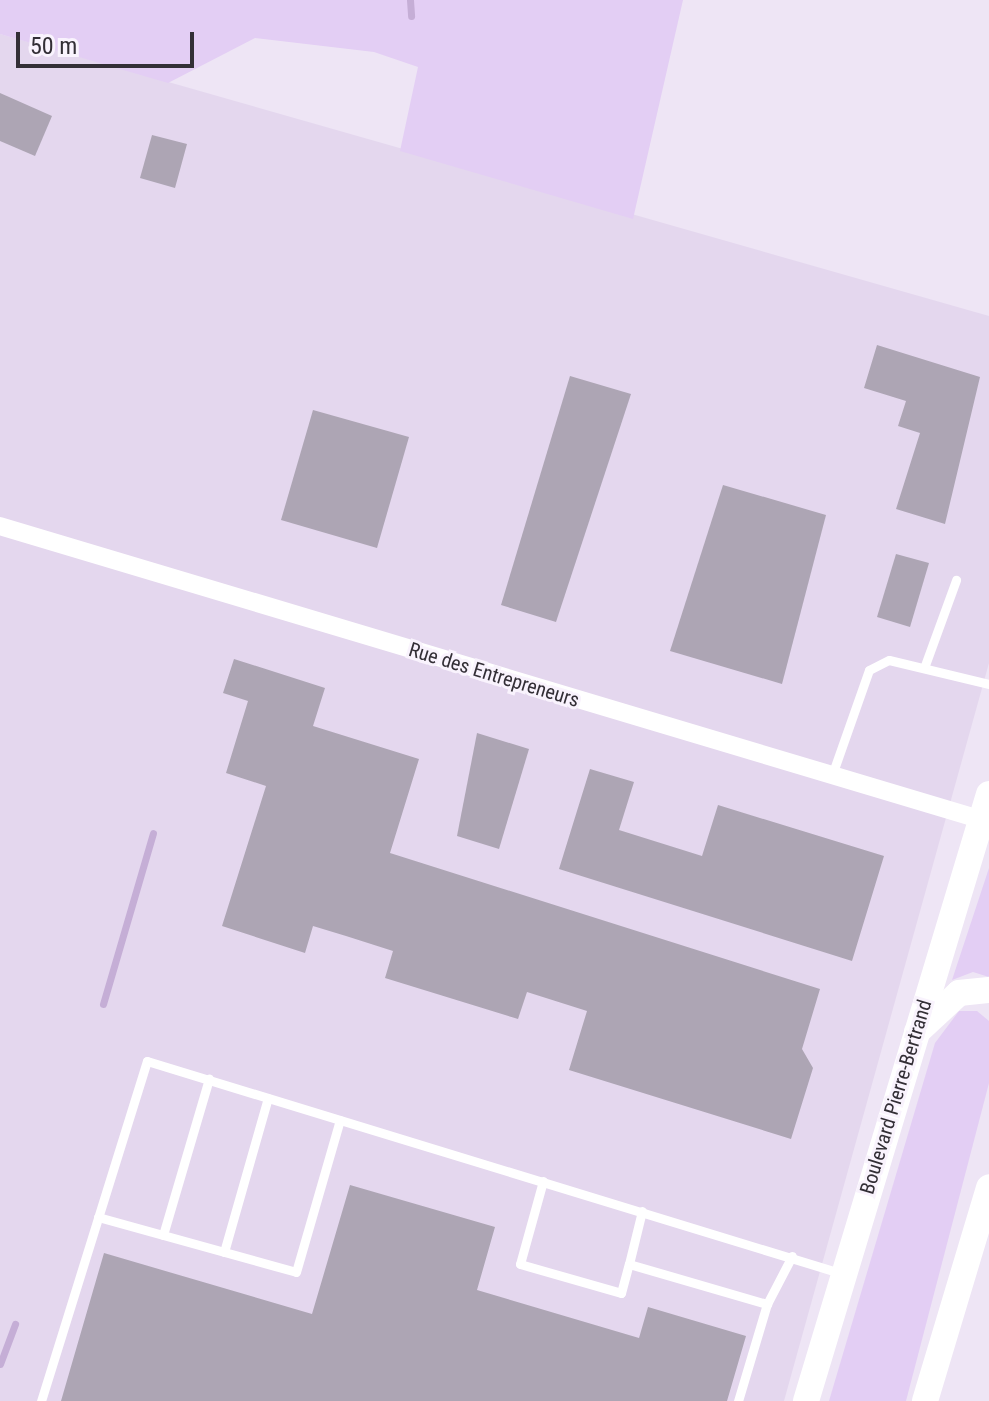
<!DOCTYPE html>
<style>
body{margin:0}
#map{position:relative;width:989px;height:1401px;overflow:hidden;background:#eee5f5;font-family:"Roboto Condensed",sans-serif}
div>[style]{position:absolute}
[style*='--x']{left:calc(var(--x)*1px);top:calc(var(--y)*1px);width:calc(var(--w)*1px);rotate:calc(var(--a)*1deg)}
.built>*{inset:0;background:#e4d7ee}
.green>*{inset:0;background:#e3cef4}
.stream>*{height:7px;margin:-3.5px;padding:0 3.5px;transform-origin:3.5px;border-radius:3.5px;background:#c5aed6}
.building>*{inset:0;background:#ada5b4}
.service>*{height:9px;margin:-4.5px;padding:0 4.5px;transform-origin:4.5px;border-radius:4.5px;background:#fff}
.minor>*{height:18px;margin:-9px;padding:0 9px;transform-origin:9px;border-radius:9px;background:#fff}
.secondary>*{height:26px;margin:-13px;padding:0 13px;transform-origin:13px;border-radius:13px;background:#fff}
span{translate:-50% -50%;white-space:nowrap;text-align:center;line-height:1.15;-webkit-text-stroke:6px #f9f3fd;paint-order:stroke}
.street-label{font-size:20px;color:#332f36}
.scale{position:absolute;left:16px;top:32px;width:178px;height:36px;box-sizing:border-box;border:4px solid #332f36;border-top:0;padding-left:10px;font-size:24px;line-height:28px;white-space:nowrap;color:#332f36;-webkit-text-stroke:6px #f9f3fd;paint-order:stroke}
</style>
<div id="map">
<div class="built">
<i style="clip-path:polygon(0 34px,989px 316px,989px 663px,784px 1401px,0 1401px)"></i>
</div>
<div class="green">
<i style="clip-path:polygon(0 0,683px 0,633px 219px,400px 151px,418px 67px,374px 52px,255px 38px,168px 83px,0 34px)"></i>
<i style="clip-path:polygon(989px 868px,989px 977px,973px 972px,952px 980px)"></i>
<i style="clip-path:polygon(959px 1011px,977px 1011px,989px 1021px,989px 1083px,906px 1401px,829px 1401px,935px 1043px)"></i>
</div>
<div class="stream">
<i style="--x:410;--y:0;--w:16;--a:86"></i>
<i style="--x:103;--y:1004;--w:178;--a:-73.7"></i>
<i style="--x:0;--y:1364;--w:43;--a:-69.4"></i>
</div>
<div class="building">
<i style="clip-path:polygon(0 93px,52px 116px,35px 156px,0 141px)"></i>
<i style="clip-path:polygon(152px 135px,187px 144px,175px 188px,140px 178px)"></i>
<i style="clip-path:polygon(877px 345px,980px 377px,945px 524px,896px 509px,920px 433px,898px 426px,906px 401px,864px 388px)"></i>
<i style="clip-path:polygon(570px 376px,631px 394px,556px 622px,501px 605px)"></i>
<i style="clip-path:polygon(313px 410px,409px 437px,377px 548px,281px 520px)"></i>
<i style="clip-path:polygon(723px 485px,826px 515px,782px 684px,670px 651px)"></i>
<i style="clip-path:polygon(896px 554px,929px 563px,910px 627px,877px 617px)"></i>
<i style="clip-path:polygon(234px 659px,325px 688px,313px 726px,419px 759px,390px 853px,820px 989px,802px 1049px,813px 1068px,791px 1139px,569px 1070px,587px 1011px,527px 992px,518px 1019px,385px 978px,393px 951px,346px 936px,313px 926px,305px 953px,222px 926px,266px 786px,226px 773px,248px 701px,223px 693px)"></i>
<i style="clip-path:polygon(477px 733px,529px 749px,499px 849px,457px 836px)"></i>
<i style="clip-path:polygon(590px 769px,634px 782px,619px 830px,702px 856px,718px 805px,884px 856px,852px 961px,559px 869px)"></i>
<i style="clip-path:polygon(350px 1185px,495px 1227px,477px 1290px,639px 1338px,648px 1307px,746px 1336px,727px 1401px,61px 1401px,104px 1253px,312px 1314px)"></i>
</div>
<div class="service">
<i style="--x:924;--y:668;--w:94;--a:-70"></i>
<i style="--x:832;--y:775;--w:111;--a:-70.6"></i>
<i style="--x:869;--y:670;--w:22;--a:-27"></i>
<i style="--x:889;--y:660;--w:103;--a:13.5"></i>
<i style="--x:543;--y:1181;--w:86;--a:105.5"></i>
<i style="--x:520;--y:1264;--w:105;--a:16"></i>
<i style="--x:621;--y:1293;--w:30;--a:-75"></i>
<i style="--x:642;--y:1211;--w:55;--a:103.8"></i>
<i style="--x:629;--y:1264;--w:144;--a:16.2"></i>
<i style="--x:98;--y:1217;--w:205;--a:15.5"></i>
<i style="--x:296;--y:1272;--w:158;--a:-73.9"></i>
<i style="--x:163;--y:1235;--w:163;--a:-73.6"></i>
<i style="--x:224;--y:1252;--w:160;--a:-74.1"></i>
<i style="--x:41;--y:1401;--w:356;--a:-72.7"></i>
<i style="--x:147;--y:1061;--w:725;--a:17.01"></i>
<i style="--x:738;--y:1401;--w:101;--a:-73.4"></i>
<i style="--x:767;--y:1304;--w:54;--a:-62.5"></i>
</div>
<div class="minor">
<i style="--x:0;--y:526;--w:1032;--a:16.66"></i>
</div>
<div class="secondary">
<i style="--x:917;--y:1032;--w:57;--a:-42.9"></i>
<i style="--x:959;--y:993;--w:30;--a:-6"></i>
<i style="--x:806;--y:1401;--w:634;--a:-73.22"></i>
<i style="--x:925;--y:1401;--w:223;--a:-73.3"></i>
</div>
<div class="street-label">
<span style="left:494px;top:675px;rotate:17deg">Rue des Entrepreneurs</span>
<span style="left:896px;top:1097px;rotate:-73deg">Boulevard Pierre-Bertrand</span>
</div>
<div class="scale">50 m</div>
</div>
